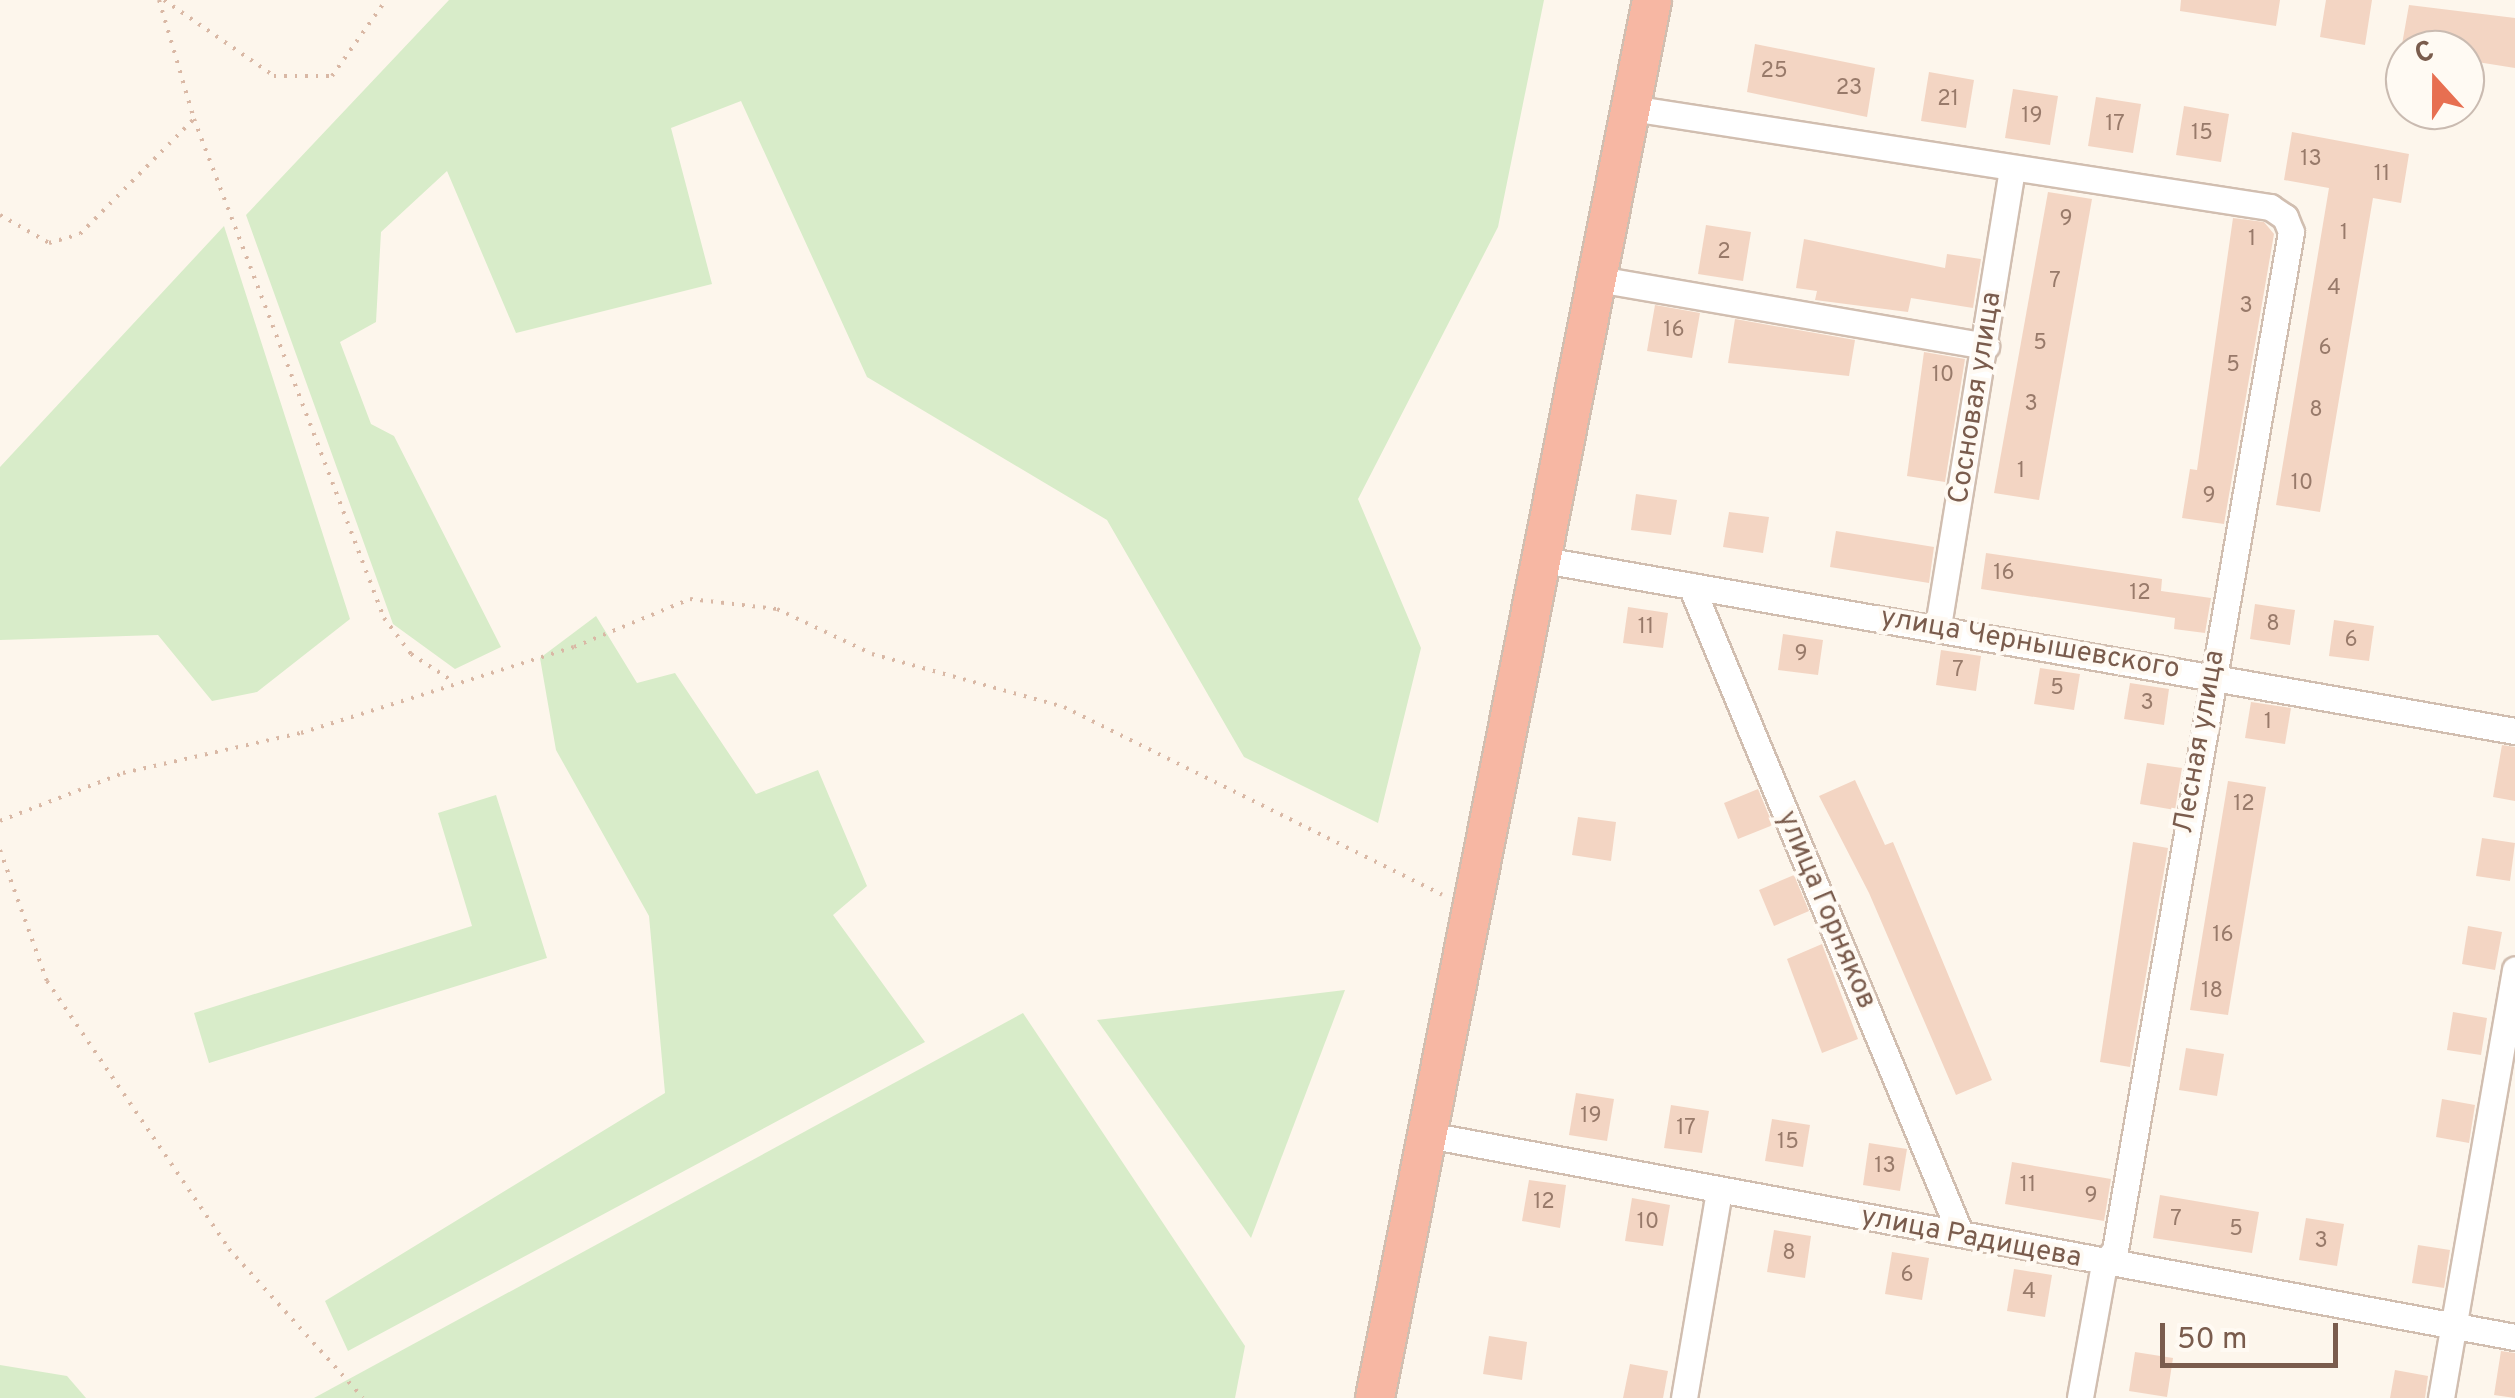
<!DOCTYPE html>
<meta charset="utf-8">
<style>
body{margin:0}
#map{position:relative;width:2515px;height:1398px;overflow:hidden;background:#fdf6ec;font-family:Overpass,sans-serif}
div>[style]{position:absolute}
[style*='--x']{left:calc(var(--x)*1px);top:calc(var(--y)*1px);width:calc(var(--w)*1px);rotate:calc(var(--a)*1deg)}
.green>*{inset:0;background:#d8ecc9}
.building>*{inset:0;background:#f3d5c3}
.path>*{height:4px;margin-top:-2px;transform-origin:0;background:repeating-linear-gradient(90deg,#d9b8a5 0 2.5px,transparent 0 10.5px)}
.roads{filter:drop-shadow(2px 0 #d1beb0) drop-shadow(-2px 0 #d1beb0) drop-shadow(0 2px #d1beb0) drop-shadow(0 -2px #d1beb0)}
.minor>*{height:25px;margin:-12.5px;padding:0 12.5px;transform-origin:12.5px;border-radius:12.5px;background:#fff}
.highway>*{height:38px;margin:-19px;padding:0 19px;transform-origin:19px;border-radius:19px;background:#f7b7a3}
span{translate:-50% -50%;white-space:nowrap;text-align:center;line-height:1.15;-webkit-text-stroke:8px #fffaf3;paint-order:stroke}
.number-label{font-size:22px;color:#987a6a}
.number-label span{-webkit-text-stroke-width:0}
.street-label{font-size:28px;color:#7a5c4d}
.north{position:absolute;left:2385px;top:30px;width:100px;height:100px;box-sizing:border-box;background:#fffaf3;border:2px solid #cabbb1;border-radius:50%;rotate:339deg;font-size:28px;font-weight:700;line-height:40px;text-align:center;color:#7a5c4d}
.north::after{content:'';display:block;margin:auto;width:35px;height:45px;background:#e76f51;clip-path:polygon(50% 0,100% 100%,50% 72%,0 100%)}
.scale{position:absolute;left:2160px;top:1323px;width:178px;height:45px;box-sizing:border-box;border:5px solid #7a5c4d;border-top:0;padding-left:12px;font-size:30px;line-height:35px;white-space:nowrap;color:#7a5c4d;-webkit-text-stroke:8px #fffaf3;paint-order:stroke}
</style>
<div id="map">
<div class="green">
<i style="clip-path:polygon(449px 0,1544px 0,1498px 227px,1358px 499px,1421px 648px,1378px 823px,1244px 757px,1107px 520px,867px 377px,741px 101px,671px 128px,712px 284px,516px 333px,447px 171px,381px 232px,376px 322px,340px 342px,371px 424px,394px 436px,501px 647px,455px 669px,393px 624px,246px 215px)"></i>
<i style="clip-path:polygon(224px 226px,350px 619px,257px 692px,212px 701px,158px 635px,0 640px,0 467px)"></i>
<i style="clip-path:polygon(596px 616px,637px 683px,675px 673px,756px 794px,818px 770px,867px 886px,833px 915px,925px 1042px,348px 1351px,325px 1301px,665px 1093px,649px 916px,556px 750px,540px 658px)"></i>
<i style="clip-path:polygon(496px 795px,547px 958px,209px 1063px,194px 1013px,472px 926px,438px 813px)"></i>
<i style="clip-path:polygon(1345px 990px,1251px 1238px,1097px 1020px)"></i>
<i style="clip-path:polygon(1023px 1013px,1245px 1346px,1235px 1398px,314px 1398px)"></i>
<i style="clip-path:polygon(0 1365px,67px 1376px,86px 1398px,0 1398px)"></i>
</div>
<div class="building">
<i style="clip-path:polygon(2181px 0,2280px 0,2276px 26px,2180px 11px)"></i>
<i style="clip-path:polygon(2326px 0,2372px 0,2365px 45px,2320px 37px)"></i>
<i style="clip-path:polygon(2409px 5px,2515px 18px,2515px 68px,2471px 61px,2473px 50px,2401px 50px)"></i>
<i style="clip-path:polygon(1755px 44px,1875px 68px,1867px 117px,1747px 92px)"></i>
<i style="clip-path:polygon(1929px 72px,1974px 80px,1966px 128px,1921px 121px)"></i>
<i style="clip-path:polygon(2013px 89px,2058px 96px,2050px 145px,2005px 138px)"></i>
<i style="clip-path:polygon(2096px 97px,2141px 104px,2133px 153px,2088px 146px)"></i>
<i style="clip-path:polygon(2184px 106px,2229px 114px,2221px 162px,2176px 155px)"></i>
<i style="clip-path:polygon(2292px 132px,2409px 154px,2401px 203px,2373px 198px,2320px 512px,2276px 505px,2329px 188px,2284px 180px)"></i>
<i style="clip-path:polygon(2048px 192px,2092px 199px,2039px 500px,1994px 493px)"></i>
<i style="clip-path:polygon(2233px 218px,2264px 222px,2274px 234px,2224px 524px,2182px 518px,2190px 469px,2197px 470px)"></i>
<i style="clip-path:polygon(1706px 225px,1751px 232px,1743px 281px,1698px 274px)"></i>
<i style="clip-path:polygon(1804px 239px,1945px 268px,1947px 254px,1981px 259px,1973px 308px,1911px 298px,1908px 312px,1815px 300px,1817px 291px,1796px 288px)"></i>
<i style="clip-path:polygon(1655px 305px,1700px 313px,1692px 358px,1647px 351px)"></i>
<i style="clip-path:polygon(1735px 319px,1855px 340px,1849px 376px,1728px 363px)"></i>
<i style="clip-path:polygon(1924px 352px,1965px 359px,1945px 482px,1907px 476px)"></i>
<i style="clip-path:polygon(1636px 494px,1677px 500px,1671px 535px,1631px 530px)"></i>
<i style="clip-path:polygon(1729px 512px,1769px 517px,1763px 553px,1723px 547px)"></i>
<i style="clip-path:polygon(1836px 531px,1934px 547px,1929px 583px,1830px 567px)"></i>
<i style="clip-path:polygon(1986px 553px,2162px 579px,2161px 591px,2211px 598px,2205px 633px,2174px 629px,2175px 618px,1981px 589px)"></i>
<i style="clip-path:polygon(2255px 604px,2295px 610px,2290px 645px,2250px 639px)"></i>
<i style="clip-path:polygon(1628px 607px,1668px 613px,1663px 648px,1623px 643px)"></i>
<i style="clip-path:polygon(2334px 620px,2374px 626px,2369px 661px,2329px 656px)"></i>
<i style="clip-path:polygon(1783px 634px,1823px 640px,1818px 675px,1778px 670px)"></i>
<i style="clip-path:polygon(1941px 650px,1981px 656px,1976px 691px,1936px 685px)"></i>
<i style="clip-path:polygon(2040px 668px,2080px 674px,2074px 710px,2034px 704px)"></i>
<i style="clip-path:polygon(2130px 683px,2169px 689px,2164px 725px,2124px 719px)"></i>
<i style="clip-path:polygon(2251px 702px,2291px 708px,2285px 744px,2245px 738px)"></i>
<i style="clip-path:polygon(2502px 745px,2515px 747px,2515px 801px,2493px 797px)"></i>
<i style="clip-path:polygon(2147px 763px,2182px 768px,2175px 810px,2140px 804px)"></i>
<i style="clip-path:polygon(1855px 780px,1885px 845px,1893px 842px,1992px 1080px,1956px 1095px,1869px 893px,1819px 796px)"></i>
<i style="clip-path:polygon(2228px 781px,2266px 787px,2228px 1015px,2190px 1010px)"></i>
<i style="clip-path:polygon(1758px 789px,1773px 825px,1738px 839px,1724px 803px)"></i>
<i style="clip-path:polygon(1578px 817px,1616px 822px,1611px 861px,1572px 855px)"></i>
<i style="clip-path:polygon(2482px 838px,2515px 843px,2510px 881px,2476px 876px)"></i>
<i style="clip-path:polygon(2133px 842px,2168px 848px,2130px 1067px,2100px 1062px)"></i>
<i style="clip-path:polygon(1794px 875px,1809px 911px,1774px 926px,1759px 890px)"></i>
<i style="clip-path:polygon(2468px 926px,2502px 932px,2495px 970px,2462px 964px)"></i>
<i style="clip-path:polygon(1822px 944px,1858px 1039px,1822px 1053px,1787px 959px)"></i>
<i style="clip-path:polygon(2453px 1012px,2487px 1018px,2481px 1055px,2447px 1050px)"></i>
<i style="clip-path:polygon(2186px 1048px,2224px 1054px,2217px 1096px,2179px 1090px)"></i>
<i style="clip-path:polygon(1576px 1093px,1614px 1099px,1607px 1141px,1569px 1135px)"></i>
<i style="clip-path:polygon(2442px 1099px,2475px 1105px,2469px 1143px,2436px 1137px)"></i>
<i style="clip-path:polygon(1671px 1105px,1709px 1111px,1702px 1153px,1664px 1148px)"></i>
<i style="clip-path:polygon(1772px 1119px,1810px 1125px,1803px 1167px,1765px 1161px)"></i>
<i style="clip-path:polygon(1869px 1143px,1907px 1149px,1900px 1191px,1863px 1185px)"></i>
<i style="clip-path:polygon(2012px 1162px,2111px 1179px,2104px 1221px,2005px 1204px)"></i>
<i style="clip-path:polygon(1529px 1180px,1566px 1185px,1560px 1228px,1522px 1221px)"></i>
<i style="clip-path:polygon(2160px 1195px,2259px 1212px,2252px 1253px,2153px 1238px)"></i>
<i style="clip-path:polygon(1632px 1198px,1670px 1205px,1663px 1246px,1625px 1241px)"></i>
<i style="clip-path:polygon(2306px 1218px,2344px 1224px,2337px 1266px,2299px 1260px)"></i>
<i style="clip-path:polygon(1774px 1230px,1811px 1236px,1805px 1278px,1767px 1272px)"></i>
<i style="clip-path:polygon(2418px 1245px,2450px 1250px,2444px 1288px,2412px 1283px)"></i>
<i style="clip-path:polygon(1892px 1252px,1929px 1258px,1922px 1300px,1885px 1294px)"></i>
<i style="clip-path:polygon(2014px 1269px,2052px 1275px,2045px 1317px,2007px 1311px)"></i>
<i style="clip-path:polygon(1489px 1336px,1527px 1342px,1522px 1380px,1483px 1374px)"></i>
<i style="clip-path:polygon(2501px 1351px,2515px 1353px,2515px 1398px,2494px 1395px)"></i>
<i style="clip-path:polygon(2135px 1352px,2173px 1358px,2167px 1397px,2129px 1391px)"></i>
<i style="clip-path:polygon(1630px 1364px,1668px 1371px,1663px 1398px,1623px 1398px)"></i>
<i style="clip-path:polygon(2395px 1370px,2428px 1376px,2425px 1398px,2390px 1398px)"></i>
</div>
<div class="path">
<i style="--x:159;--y:0;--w:124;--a:73.6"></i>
<i style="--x:194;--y:119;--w:534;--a:69.16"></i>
<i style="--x:384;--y:618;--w:45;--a:53.1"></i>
<i style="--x:411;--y:654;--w:51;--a:33.1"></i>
<i style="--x:164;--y:0;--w:134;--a:34.6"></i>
<i style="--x:274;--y:76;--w:58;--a:0"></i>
<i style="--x:332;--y:76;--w:93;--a:-54.6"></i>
<i style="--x:0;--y:215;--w:56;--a:29.7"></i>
<i style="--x:49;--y:243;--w:32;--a:-16"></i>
<i style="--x:80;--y:234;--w:162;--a:-45.3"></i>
<i style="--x:0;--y:821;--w:132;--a:-21.3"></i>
<i style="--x:123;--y:773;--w:182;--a:-12.7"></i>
<i style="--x:301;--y:733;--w:286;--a:-17.5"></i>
<i style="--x:574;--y:647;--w:126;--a:-22.5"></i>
<i style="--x:690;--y:599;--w:88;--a:6.6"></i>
<i style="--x:777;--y:609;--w:105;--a:25.3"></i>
<i style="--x:872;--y:654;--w:199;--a:15.4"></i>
<i style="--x:1064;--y:707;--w:422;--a:26.4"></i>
<i style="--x:0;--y:850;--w:139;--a:70.3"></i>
<i style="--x:47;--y:981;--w:324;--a:55.8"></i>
<i style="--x:229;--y:1249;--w:200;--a:48"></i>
</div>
<div class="roads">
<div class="minor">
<i style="--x:1631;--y:108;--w:647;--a:8.81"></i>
<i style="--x:2270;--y:207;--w:18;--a:34"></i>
<i style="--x:2285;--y:217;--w:16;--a:68"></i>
<i style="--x:2291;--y:232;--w:1033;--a:99.81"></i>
<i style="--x:2115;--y:1250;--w:18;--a:128"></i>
<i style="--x:2104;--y:1264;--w:136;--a:100.2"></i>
<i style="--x:1598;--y:279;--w:394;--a:9.8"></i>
<i style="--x:1544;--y:560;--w:986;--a:9.99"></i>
<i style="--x:1691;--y:586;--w:701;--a:67.42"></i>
<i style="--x:1938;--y:626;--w:462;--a:-80.8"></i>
<i style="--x:1428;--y:1135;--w:1106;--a:10.53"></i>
<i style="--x:1684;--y:1398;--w:209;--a:-80.4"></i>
<i style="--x:2441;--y:1398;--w:435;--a:-80.2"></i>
</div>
<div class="highway">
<i style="--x:1375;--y:1398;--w:1425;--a:-78.79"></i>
</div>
</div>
<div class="number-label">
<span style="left:1774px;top:72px">25</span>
<span style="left:1849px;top:89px">23</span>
<span style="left:1948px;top:100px">21</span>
<span style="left:2032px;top:117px">19</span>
<span style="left:2115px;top:125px">17</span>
<span style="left:2202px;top:134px">15</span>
<span style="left:2311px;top:160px">13</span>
<span style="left:2382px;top:175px">11</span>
<span style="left:2066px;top:220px">9</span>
<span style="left:2344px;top:234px">1</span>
<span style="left:2252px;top:240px">1</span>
<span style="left:1724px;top:253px">2</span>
<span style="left:2055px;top:282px">7</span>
<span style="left:2334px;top:289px">4</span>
<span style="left:2246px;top:307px">3</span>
<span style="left:1674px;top:331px">16</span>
<span style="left:2040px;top:344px">5</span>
<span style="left:2325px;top:349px">6</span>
<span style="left:2233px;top:366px">5</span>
<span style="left:1943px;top:376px">10</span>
<span style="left:2031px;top:405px">3</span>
<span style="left:2316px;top:411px">8</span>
<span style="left:2021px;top:472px">1</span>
<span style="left:2302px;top:484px">10</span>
<span style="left:2209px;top:497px">9</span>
<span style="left:2004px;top:574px">16</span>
<span style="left:2140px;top:594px">12</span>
<span style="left:2273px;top:625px">8</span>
<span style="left:1646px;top:628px">11</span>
<span style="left:2351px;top:641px">6</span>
<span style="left:1801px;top:655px">9</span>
<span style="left:1958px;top:671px">7</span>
<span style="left:2057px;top:689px">5</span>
<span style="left:2147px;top:704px">3</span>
<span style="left:2268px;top:723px">1</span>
<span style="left:2244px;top:805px">12</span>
<span style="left:2223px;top:936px">16</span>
<span style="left:2212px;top:992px">18</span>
<span style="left:1591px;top:1117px">19</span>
<span style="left:1686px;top:1129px">17</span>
<span style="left:1788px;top:1143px">15</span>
<span style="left:1885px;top:1167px">13</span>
<span style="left:2028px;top:1186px">11</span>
<span style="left:2091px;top:1197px">9</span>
<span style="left:1544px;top:1203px">12</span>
<span style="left:2176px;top:1220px">7</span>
<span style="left:1648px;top:1223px">10</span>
<span style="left:2236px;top:1230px">5</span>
<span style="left:2321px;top:1242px">3</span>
<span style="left:1789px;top:1254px">8</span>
<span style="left:1907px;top:1276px">6</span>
<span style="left:2029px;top:1293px">4</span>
</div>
<div class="street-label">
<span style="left:1976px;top:398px;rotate:-81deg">Сосновая улица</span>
<span style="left:2030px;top:644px;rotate:10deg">улица Чернышевского</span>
<span style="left:2200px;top:742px;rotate:-80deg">Лесная улица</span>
<span style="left:1826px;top:910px;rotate:67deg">улица Горняков</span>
<span style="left:1971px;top:1238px;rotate:11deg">улица Радищева</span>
</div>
<div class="north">С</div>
<div class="scale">50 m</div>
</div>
